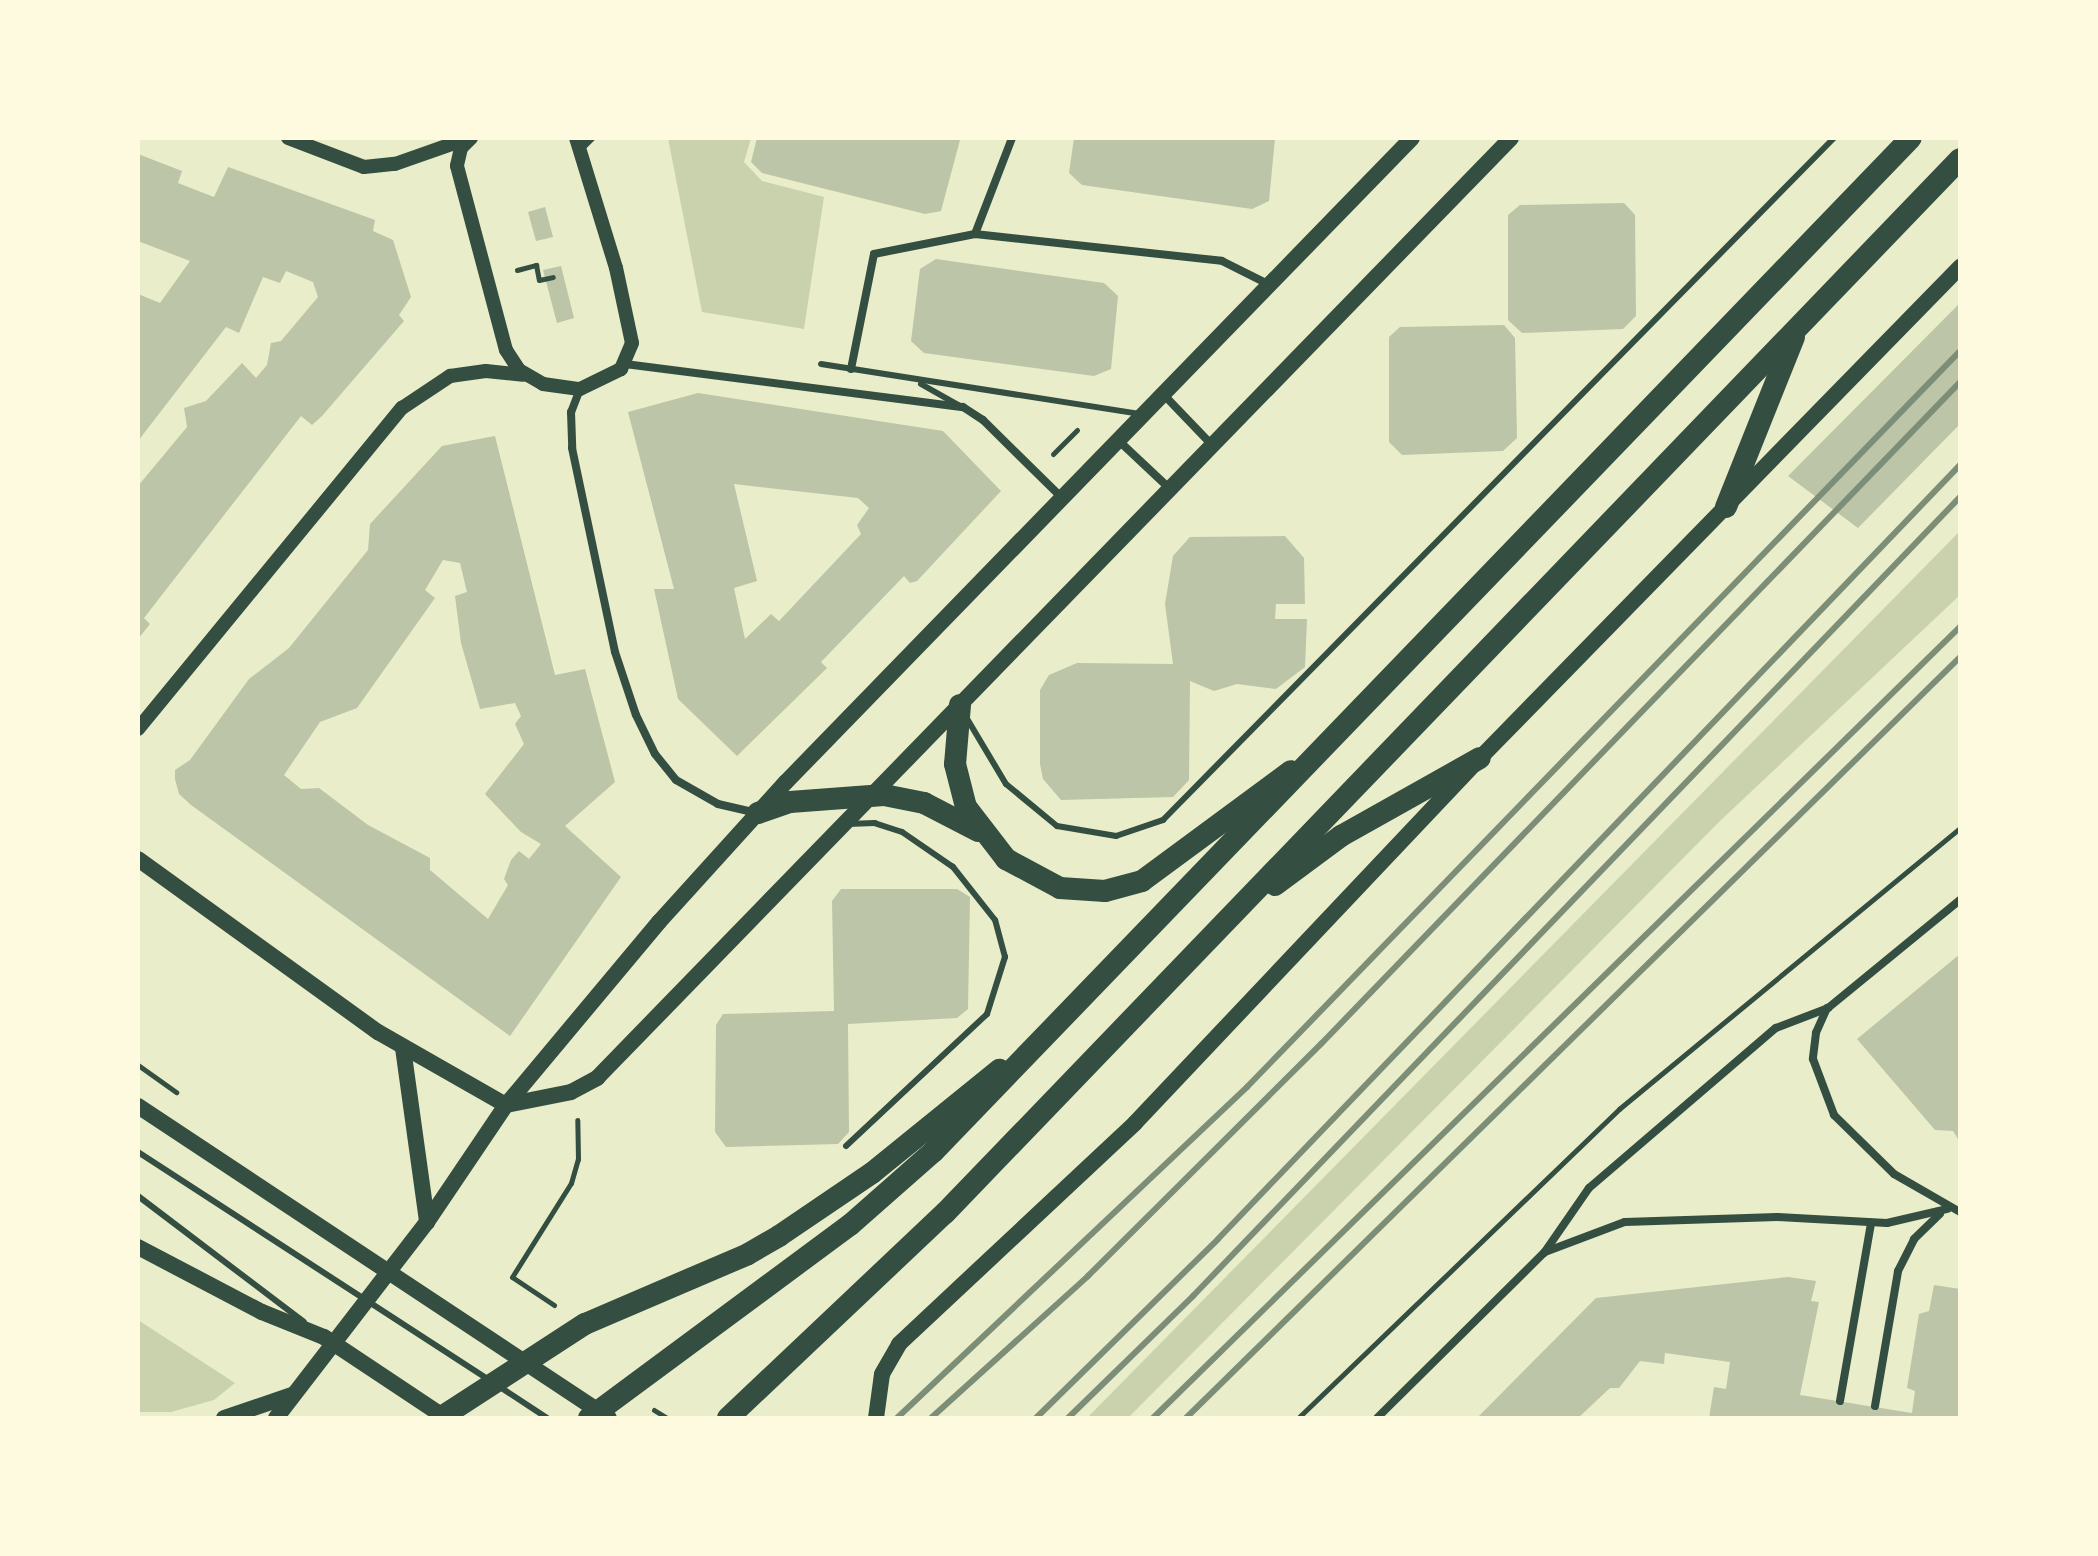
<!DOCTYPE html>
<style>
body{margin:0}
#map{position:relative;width:2098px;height:1556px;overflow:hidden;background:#e9edc9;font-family:"Public Sans",sans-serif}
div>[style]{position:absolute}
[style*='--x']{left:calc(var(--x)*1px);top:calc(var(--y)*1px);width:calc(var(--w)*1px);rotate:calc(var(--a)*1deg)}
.green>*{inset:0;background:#cad2ad}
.building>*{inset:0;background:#bcc5a7}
.path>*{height:5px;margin:-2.5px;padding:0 2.5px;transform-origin:2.5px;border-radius:2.5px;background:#344e41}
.service>*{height:6px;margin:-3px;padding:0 3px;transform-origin:3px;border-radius:3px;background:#344e41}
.minor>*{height:8px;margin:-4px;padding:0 4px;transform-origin:4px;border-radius:4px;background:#344e41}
.tertiary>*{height:14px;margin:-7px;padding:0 7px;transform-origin:7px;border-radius:7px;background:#344e41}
.secondary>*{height:16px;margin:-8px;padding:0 8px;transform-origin:8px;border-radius:8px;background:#344e41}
.trunk>*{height:22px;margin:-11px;padding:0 11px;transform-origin:11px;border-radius:11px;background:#344e41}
.rail>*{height:6px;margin:-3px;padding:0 3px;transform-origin:3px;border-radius:3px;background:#7c8e77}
span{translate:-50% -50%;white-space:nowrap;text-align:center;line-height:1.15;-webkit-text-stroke:6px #fefae0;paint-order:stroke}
.frame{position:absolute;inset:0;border:140px solid #fefae0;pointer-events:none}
</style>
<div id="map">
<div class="green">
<i style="clip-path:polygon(668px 138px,751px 138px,744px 162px,762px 181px,824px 197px,804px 329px,702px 312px)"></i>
<i style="clip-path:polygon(1960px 531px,1960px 595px,1720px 821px,1128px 1418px,1087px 1418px)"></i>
<i style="clip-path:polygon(138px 1320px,235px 1383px,214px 1400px,171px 1412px,138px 1412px)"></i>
</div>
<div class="building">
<i style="clip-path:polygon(757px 138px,958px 138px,960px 140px,941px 211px,925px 214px,762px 173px,751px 162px)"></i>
<i style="clip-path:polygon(1074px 138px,1275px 138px,1269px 201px,1252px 209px,1082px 185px,1069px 173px)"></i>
<i style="clip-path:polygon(138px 154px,182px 171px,178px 183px,214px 197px,228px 167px,375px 220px,373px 231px,393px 240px,411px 297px,399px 315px,404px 321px,322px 416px,312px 425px,301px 416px,144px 618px,150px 624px,138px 639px,138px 486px,187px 427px,184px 408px,206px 401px,242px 363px,256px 378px,267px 365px,271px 343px,281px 341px,318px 297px,313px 282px,286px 271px,280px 283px,263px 277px,239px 333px,226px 327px,138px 441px,138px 294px,160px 303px,190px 261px,138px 241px)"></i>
<i style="clip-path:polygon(1624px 203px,1635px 215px,1636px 316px,1623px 329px,1522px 333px,1508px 320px,1508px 215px,1520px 205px)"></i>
<i style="clip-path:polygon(545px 207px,553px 237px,536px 241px,528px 212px)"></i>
<i style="clip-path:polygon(936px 259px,1104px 283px,1118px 296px,1111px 369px,1094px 376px,924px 353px,911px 341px,920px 269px)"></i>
<i style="clip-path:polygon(561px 266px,574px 318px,557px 323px,543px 270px)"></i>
<i style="clip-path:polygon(1960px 303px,1960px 424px,1858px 528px,1788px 476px)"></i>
<i style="clip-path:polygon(1504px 325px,1515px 338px,1517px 438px,1503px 451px,1402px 455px,1389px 442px,1389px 337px,1400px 327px)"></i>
<i style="clip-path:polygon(evenodd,698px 393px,943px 431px,1001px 491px,917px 581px,910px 583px,904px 576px,821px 662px,827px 668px,737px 756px,678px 699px,654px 589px,674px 589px,628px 412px,698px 393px,734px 484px,858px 498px,869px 508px,857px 525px,861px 534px,779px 621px,771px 614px,745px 639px,734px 588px,757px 581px,734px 484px)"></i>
<i style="clip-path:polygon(evenodd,495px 436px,555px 675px,585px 669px,615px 782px,565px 826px,621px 877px,510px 1036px,191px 805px,179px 794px,175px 779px,175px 770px,190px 760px,249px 679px,289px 648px,368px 550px,370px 524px,442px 446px,495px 436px,443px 560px,460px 563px,467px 592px,455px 596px,461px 643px,480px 709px,515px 703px,521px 716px,515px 724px,524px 744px,485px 794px,521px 832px,541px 844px,529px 859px,519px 851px,511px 860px,504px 879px,508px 885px,488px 919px,430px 870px,430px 858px,368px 825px,319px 788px,301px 789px,284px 775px,320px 722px,357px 708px,435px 598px,425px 590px,443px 560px)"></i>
<i style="clip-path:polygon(1285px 536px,1304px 558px,1305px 604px,1276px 604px,1275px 619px,1307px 619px,1305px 667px,1276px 689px,1237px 684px,1214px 691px,1190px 681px,1189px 780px,1173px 797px,1061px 800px,1043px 779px,1040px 764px,1040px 690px,1049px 675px,1077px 663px,1173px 664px,1165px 604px,1173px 556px,1190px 537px)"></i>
<i style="clip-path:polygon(841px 889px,957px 889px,970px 897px,968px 1009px,957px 1018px,848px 1024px,849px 1132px,838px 1144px,726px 1147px,715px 1132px,716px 1025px,723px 1014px,834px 1011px,832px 901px)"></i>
<i style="clip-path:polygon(1960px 954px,1960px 1142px,1953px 1131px,1935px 1130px,1857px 1039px)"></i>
<i style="clip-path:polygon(1788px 1277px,1816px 1281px,1811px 1301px,1819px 1302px,1800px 1395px,1912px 1413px,1915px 1391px,1907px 1388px,1919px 1314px,1929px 1311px,1934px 1285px,1960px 1289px,1960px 1418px,1709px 1418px,1714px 1387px,1726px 1389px,1730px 1362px,1665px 1353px,1664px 1364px,1640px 1361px,1619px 1388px,1610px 1388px,1578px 1418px,1477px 1418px,1596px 1298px)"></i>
</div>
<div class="path">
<i style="--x:517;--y:270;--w:20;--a:-15"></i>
<i style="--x:536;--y:265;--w:15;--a:79"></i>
<i style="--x:539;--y:280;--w:14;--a:-12"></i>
<i style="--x:1053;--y:454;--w:34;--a:-45"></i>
<i style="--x:138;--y:1065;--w:47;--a:35.4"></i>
<i style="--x:554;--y:1305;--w:50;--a:-146.3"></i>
<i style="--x:512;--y:1277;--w:111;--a:-57.9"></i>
<i style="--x:571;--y:1183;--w:25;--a:-74"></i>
<i style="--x:578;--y:1159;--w:39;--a:-91"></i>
<i style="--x:654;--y:1410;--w:15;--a:32"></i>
<i style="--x:1298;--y:1418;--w:446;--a:-43.9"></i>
<i style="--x:1619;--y:1109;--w:442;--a:-39.5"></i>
</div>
<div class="service">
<i style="--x:821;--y:364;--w:324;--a:8.9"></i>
<i style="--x:921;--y:384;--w:45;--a:29.4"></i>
<i style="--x:966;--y:717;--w:78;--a:59.2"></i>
<i style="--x:1006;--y:784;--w:66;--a:39.5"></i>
<i style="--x:1057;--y:826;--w:60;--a:9.6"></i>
<i style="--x:1116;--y:836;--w:50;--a:-18.8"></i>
<i style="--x:1163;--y:820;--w:957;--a:-45.47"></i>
<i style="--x:846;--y:1146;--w:193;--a:-43.1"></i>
<i style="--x:987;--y:1014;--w:60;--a:-72.5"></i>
<i style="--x:1005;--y:957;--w:38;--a:-105"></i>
<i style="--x:995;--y:920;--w:68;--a:-128.4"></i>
<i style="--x:953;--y:867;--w:62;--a:-145.5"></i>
<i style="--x:902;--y:832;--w:28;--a:-162"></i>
<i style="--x:875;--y:823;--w:28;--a:178"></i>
<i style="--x:138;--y:1152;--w:421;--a:33"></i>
<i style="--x:138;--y:1196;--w:208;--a:37.2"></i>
<i style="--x:500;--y:1387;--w:56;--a:33.4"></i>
</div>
<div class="minor">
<i style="--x:582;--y:147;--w:13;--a:-45"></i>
<i style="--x:975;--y:234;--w:248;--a:6.2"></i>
<i style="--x:1222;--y:261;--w:54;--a:26.6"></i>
<i style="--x:625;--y:364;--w:341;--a:7.3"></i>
<i style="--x:963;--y:407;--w:24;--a:33"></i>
<i style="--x:983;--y:420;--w:111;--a:44.6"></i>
<i style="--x:851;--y:369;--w:117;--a:-78.7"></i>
<i style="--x:874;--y:254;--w:103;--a:-11.2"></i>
<i style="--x:975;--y:234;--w:103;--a:-68.9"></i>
<i style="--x:580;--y:389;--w:25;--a:111"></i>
<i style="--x:571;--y:412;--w:36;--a:88"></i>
<i style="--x:572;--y:448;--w:208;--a:78.1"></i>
<i style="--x:615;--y:652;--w:66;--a:71.6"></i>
<i style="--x:636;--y:715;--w:43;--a:64"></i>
<i style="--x:655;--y:754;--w:33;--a:51"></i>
<i style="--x:676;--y:780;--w:48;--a:29.7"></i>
<i style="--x:718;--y:804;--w:40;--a:13"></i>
<i style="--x:1164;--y:395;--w:69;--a:46.2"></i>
<i style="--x:1119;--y:441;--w:69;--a:43.2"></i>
<i style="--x:1827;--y:1008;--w:27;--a:114"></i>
<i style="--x:1816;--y:1033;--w:26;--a:97"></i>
<i style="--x:1813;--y:1059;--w:60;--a:69.4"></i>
<i style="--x:1834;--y:1115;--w:84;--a:44.5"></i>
<i style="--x:1894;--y:1174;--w:76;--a:29.9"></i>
<i style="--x:1545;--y:1252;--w:85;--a:-20.6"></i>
<i style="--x:1625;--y:1222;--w:152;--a:-1.9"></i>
<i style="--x:1777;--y:1217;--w:110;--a:3.1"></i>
<i style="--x:1887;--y:1223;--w:62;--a:-13.1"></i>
<i style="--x:1840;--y:1401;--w:181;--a:-80.1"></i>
<i style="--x:1875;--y:1406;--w:137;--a:-80.3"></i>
<i style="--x:1898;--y:1271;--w:36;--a:-63"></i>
<i style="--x:1914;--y:1239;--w:36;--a:-44"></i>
<i style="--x:1377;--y:1418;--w:235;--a:-44.7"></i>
<i style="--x:1544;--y:1253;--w:79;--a:-55.3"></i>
<i style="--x:1589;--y:1188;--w:246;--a:-40.6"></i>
<i style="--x:1776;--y:1028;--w:56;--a:-21"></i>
<i style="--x:1828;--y:1008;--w:171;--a:-39.3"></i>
</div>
<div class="tertiary">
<i style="--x:288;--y:138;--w:81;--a:20.9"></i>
<i style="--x:364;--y:167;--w:31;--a:-6"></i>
<i style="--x:395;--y:164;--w:78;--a:-19.4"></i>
<i style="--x:471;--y:138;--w:14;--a:135"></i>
<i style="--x:461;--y:148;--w:18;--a:103"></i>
<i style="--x:457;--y:166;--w:190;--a:75.1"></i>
<i style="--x:506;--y:350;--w:24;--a:57"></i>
<i style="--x:519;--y:370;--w:28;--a:30"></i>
<i style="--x:543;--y:384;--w:37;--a:8"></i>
<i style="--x:580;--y:389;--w:46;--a:-26"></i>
<i style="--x:621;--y:369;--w:28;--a:-67"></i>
<i style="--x:632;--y:343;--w:77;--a:-102"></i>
<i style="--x:616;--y:268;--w:136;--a:-107.1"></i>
<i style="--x:138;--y:729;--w:416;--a:-50.6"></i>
<i style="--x:402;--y:408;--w:58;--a:-33.7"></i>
<i style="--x:450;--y:376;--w:36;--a:-8"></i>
<i style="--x:486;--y:371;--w:37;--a:6"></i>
</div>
<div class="secondary">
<i style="--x:138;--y:859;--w:296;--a:35.8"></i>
<i style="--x:378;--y:1032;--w:147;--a:29.7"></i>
<i style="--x:403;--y:1048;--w:176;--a:82.1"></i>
<i style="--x:506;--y:1105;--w:66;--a:-11.3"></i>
<i style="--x:571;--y:1092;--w:30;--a:-28"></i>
<i style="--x:597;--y:1078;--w:1311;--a:-45.8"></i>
<i style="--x:138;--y:1106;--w:565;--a:33.52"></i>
<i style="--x:138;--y:1247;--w:140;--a:27.7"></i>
<i style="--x:262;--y:1312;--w:67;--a:22"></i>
<i style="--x:324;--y:1337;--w:146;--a:33.6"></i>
<i style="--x:224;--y:1418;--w:72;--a:-18.7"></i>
<i style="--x:276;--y:1418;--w:247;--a:-52.4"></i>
<i style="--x:427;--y:1222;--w:141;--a:-56"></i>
<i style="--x:506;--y:1105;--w:239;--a:-50.1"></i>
<i style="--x:659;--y:922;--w:189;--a:-47.8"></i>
<i style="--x:786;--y:782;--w:898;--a:-45.81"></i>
<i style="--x:876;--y:1418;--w:44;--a:-82.2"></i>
<i style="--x:882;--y:1374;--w:34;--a:-60"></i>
<i style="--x:899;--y:1344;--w:323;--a:-43.1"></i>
<i style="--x:1135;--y:1123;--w:502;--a:-46.61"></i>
<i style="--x:1480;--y:758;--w:687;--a:-45.65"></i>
</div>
<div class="trunk">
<i style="--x:1726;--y:507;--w:183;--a:-68.2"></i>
<i style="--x:960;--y:705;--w:59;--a:94.8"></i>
<i style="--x:955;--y:764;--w:44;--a:75.7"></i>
<i style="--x:966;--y:807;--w:66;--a:52.4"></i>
<i style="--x:1006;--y:859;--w:61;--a:28.2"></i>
<i style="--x:1060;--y:888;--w:45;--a:3.8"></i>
<i style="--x:1105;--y:891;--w:38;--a:-15"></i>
<i style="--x:1142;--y:881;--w:185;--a:-36.4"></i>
<i style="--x:758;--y:813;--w:34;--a:-19"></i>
<i style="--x:790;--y:802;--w:94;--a:-4.3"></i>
<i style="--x:884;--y:795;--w:41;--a:11.3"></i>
<i style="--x:924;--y:803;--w:61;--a:27.4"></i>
<i style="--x:1275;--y:885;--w:82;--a:-36.6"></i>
<i style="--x:1341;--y:836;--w:159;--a:-29.3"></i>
<i style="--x:440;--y:1418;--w:173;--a:-33"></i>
<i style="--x:585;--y:1324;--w:177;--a:-23.2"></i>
<i style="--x:748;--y:1254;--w:36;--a:-30"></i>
<i style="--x:779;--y:1236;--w:112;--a:-34.1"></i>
<i style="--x:872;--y:1173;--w:164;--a:-39"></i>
<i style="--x:589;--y:1418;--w:325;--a:-36.5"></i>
<i style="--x:850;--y:1225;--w:112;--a:-41.4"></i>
<i style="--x:934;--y:1151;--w:1407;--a:-46.04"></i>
<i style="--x:728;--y:1418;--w:299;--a:-43.4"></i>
<i style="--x:945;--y:1213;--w:1463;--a:-46.08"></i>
</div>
<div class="rail">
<i style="--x:897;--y:1418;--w:482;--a:-43.4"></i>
<i style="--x:1247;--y:1087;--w:1025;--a:-45.91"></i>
<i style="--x:931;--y:1418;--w:212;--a:-42.1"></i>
<i style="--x:1088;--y:1276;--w:329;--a:-44.9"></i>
<i style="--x:1321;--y:1044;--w:920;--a:-46.01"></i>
<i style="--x:1036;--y:1418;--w:255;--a:-44.5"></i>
<i style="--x:1218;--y:1239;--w:1072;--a:-46.21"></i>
<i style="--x:1068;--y:1418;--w:175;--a:-44.3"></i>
<i style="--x:1193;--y:1296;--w:1108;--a:-46.17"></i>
<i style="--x:1153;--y:1418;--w:1130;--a:-44.43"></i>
<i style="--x:1186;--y:1418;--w:1085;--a:-44.51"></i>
</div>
<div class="frame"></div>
</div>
